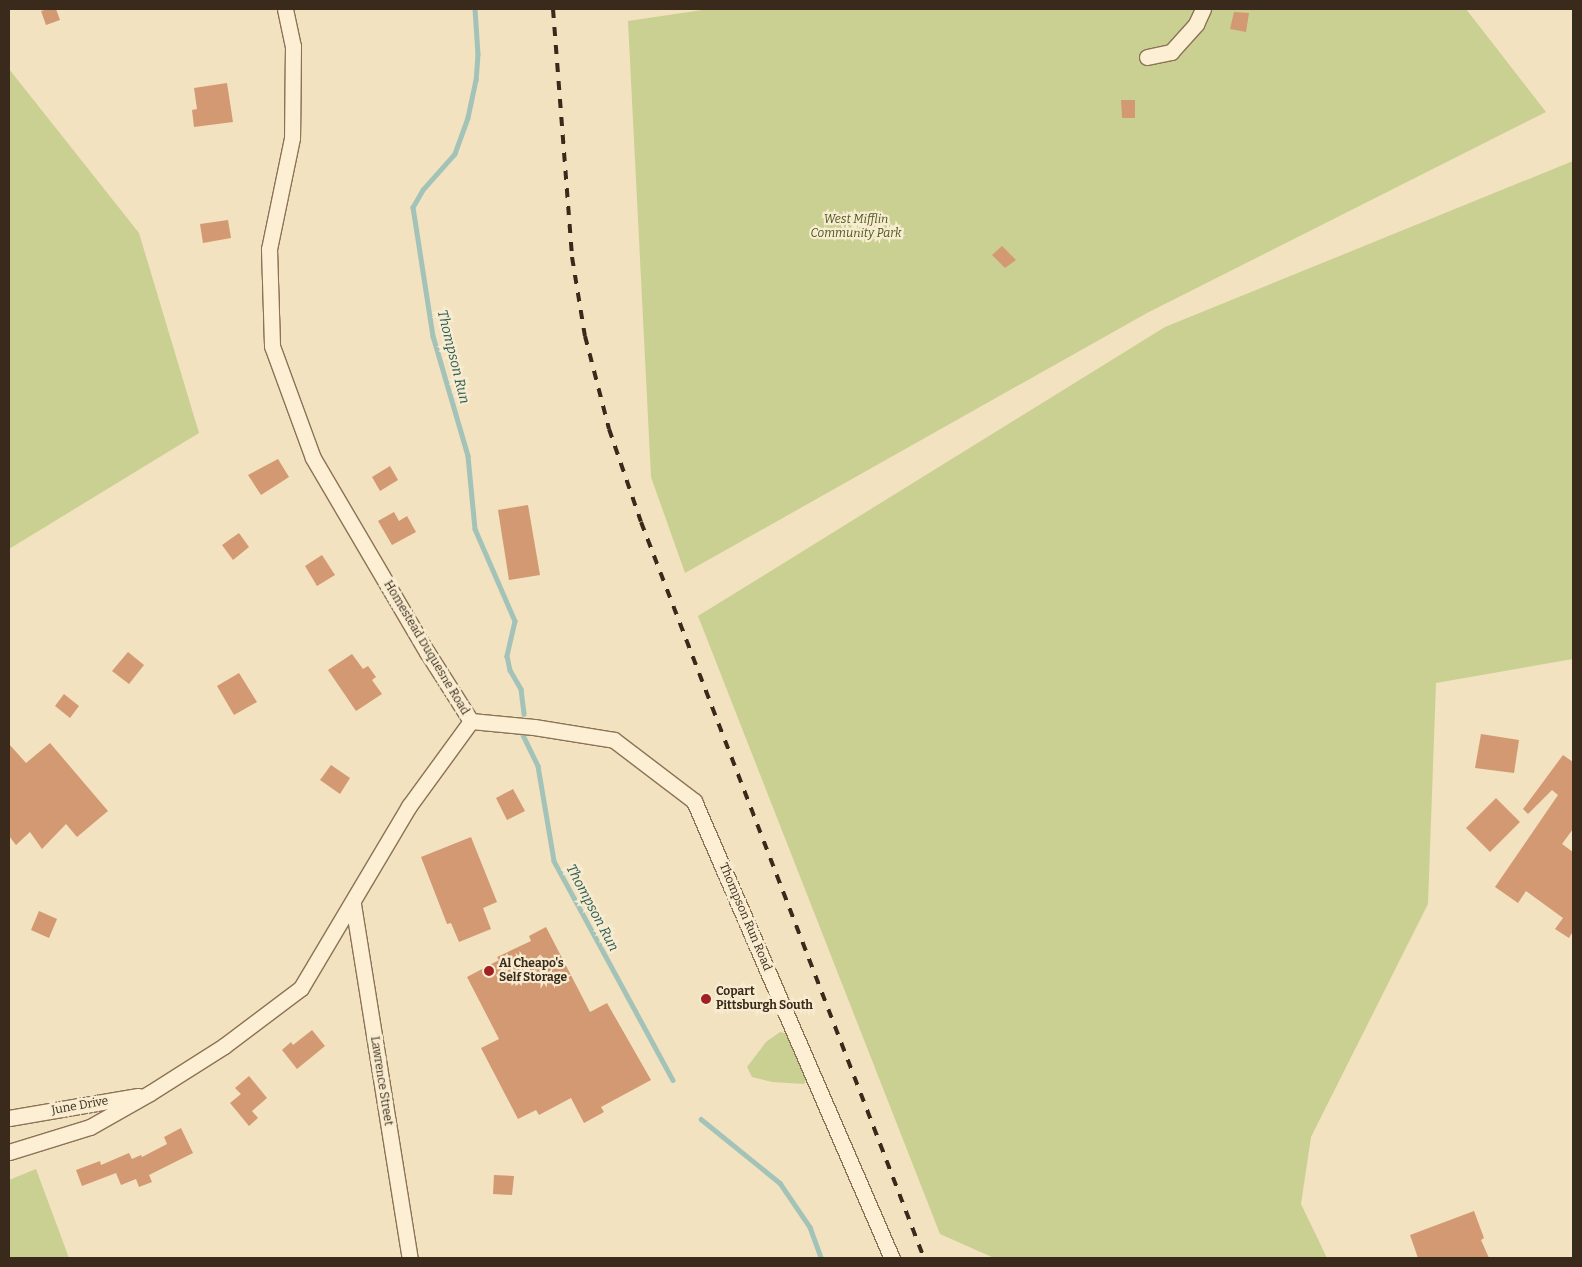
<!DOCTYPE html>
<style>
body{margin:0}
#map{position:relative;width:1582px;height:1267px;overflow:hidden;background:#f2e2bf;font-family:Bitter,serif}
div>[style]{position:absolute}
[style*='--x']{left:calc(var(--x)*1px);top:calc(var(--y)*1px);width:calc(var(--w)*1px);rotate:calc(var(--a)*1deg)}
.green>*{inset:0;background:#cad092}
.stream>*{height:4.5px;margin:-2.25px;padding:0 2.25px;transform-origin:2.25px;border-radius:2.25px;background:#a3c3b9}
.building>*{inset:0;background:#d39972}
.roads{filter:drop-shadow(1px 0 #8c7256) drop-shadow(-1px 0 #8c7256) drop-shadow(0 1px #8c7256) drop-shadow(0 -1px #8c7256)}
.minor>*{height:15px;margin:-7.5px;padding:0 7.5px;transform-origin:7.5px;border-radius:7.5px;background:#fcefd3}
.rail>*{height:4px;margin-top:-2px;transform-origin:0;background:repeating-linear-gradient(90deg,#3a2a1c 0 9px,transparent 0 18px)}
.dots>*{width:14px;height:14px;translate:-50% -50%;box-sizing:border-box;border:2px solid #f8ecd0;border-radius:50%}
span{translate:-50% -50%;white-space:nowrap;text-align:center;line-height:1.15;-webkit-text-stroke:4.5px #f8ecd0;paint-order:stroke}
.park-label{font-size:12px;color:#4b5820;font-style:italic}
.street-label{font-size:12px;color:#3a2a1c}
.poi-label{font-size:12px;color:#3a2a1c;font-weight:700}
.left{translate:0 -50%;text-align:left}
.water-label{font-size:14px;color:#2a5b57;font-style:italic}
.frame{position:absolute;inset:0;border:10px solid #3a2a1c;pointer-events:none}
</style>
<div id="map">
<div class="green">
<i style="clip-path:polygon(709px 9px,1466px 9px,1546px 112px,1147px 313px,685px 573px,651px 477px,628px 21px)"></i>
<i style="clip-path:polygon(9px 69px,139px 233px,199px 433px,9px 549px)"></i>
<i style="clip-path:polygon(1573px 161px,1573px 659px,1436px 683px,1428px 904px,1311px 1137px,1301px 1204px,1327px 1258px,994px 1258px,940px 1234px,698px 616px,1165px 327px)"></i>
<i style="clip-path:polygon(780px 1032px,788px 1034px,809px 1076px,804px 1084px,772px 1082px,752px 1077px,747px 1067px,766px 1042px)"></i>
<i style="clip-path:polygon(36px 1169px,69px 1258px,9px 1258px,9px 1180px)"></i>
</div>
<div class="stream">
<i style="--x:475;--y:9;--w:45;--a:86.2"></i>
<i style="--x:478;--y:54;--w:26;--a:94"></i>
<i style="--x:476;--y:80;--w:39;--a:102"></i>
<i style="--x:468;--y:118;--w:38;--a:110"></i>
<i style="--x:455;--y:154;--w:48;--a:131.6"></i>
<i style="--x:423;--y:190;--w:20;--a:120"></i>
<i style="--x:413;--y:207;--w:131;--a:81.2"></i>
<i style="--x:433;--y:336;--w:125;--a:73.7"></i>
<i style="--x:468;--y:456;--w:73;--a:84.5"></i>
<i style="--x:475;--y:529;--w:100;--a:66.5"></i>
<i style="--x:515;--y:621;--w:36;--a:103"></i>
<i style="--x:507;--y:656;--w:14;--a:78"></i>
<i style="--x:510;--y:670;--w:22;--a:60"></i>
<i style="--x:521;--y:689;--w:25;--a:83"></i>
<i style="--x:523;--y:735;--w:34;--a:64"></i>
<i style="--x:538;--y:766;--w:96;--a:80.4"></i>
<i style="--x:554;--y:861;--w:249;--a:61.5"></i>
<i style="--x:701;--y:1119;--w:102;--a:39"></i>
<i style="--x:780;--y:1183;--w:53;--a:55.7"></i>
<i style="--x:810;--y:1227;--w:33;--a:70"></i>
</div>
<div class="building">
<i style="clip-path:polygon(48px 9px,56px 9px,60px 20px,46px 25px,41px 11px)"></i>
<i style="clip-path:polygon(1234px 12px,1249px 13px,1246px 32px,1230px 29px)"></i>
<i style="clip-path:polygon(227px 83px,233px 122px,194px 127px,192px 110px,197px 109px,194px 88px)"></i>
<i style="clip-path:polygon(1121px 100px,1135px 100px,1135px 118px,1122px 118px)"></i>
<i style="clip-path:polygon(228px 220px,231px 238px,203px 243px,200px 224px)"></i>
<i style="clip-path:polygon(1002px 246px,1016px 260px,1005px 268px,992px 255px)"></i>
<i style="clip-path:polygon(278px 459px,289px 477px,261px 495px,248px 475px)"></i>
<i style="clip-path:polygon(390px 466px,398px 480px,380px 491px,372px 477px)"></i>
<i style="clip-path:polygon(528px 505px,540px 575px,509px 580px,498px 510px)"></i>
<i style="clip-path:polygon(394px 512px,399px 521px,407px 516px,416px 532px,392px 545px,378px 521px)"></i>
<i style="clip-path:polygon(239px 533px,249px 547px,233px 560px,222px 545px)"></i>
<i style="clip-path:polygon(322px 555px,335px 575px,317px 586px,305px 566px)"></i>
<i style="clip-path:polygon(128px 652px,144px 665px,129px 684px,112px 671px)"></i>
<i style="clip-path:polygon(352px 654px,363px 669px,368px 666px,376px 677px,372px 680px,382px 694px,356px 711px,328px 670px)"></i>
<i style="clip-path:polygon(239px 673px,257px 702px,234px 715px,217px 686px)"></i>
<i style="clip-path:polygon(64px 694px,79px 706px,70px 718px,55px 706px)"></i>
<i style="clip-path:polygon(1481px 734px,1519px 740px,1514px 773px,1475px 768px)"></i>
<i style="clip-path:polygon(50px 743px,108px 811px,77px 837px,66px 824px,42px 849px,30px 832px,16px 845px,9px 836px,9px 744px,26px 763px)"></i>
<i style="clip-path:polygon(1563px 755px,1573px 762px,1573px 829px,1562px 844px,1573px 852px,1573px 931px,1569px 938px,1555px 929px,1563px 918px,1526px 891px,1518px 903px,1495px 887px,1558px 795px,1552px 790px,1528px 814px,1523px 809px)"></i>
<i style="clip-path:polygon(331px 765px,350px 778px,340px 794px,320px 780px)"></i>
<i style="clip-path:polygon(513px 789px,525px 811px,507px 820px,496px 798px)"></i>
<i style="clip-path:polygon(1496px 798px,1520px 822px,1490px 852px,1466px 828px)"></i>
<i style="clip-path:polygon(471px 837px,497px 902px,483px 908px,491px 929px,459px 942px,451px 923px,447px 924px,421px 857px)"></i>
<i style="clip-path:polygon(39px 911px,57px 919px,49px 938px,31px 930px)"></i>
<i style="clip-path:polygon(546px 927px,590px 1012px,607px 1003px,651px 1080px,601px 1107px,604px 1112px,584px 1123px,571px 1098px,539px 1115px,536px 1110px,518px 1119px,481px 1048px,499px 1039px,467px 977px,499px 960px,497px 957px,531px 941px,529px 936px)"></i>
<i style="clip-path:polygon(312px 1030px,325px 1046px,297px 1069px,282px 1050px,291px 1042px,293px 1045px)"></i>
<i style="clip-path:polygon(249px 1076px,267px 1098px,252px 1111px,258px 1118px,249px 1126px,230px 1103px,241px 1094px,235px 1088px)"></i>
<i style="clip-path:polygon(181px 1128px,193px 1153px,149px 1175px,152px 1182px,139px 1187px,136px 1179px,121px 1185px,116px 1173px,82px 1186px,76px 1170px,100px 1161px,101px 1165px,129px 1153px,132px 1159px,141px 1155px,142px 1157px,167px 1144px,164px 1137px)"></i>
<i style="clip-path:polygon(494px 1175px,514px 1176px,512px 1195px,493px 1194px)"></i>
<i style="clip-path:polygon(1474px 1211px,1484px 1238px,1481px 1240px,1489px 1258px,1418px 1258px,1410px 1235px)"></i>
</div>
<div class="roads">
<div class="minor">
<i style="--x:285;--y:9;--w:38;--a:78"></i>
<i style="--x:293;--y:46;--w:92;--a:90.6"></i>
<i style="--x:292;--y:138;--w:113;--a:101.7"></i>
<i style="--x:269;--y:249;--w:97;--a:88.2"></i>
<i style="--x:272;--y:346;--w:119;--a:69.9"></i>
<i style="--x:313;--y:458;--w:225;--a:59.6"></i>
<i style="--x:427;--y:652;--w:82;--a:57.5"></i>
<i style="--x:1147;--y:57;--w:25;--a:-12"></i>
<i style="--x:1171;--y:52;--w:38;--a:-48"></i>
<i style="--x:1196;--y:24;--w:17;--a:-65"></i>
<i style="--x:471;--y:721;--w:63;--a:5.4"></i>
<i style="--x:534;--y:727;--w:81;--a:9.2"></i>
<i style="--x:614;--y:740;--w:101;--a:37.3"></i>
<i style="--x:694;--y:801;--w:498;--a:66.6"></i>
<i style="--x:353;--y:904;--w:359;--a:80.9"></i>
<i style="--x:9;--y:1118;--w:131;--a:-9.7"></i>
<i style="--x:9;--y:1152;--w:85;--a:-17.2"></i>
<i style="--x:90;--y:1127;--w:69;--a:-29.5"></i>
<i style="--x:150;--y:1093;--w:88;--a:-32.4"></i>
<i style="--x:224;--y:1046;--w:96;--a:-37"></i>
<i style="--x:301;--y:988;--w:212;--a:-59.3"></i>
<i style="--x:409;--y:806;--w:105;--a:-53.9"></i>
</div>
</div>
<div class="rail">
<i style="--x:553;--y:9;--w:249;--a:85.6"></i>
<i style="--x:572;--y:257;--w:80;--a:80.7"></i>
<i style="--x:585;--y:336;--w:96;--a:75.5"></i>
<i style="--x:609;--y:429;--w:98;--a:71"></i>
<i style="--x:641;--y:522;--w:789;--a:68.97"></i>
</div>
<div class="dots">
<i style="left:489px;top:971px;background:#a02124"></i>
<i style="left:706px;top:999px;background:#a02124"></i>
</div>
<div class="park-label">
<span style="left:856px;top:227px">West Mifflin<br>Community Park</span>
</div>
<div class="street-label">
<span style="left:426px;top:648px;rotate:59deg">Homestead Duquesne Road</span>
<span style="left:745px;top:917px;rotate:67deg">Thompson Run Road</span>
<span style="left:381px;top:1081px;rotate:81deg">Lawrence Street</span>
<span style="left:80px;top:1106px;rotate:-10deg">June Drive</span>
</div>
<div class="poi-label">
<span class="left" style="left:499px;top:971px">Al Cheapo's<br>Self Storage</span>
<span class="left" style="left:716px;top:999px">Copart<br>Pittsburgh South</span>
</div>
<div class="water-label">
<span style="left:453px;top:357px;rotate:76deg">Thompson Run</span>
<span style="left:592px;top:908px;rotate:62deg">Thompson Run</span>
</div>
<div class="frame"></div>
</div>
